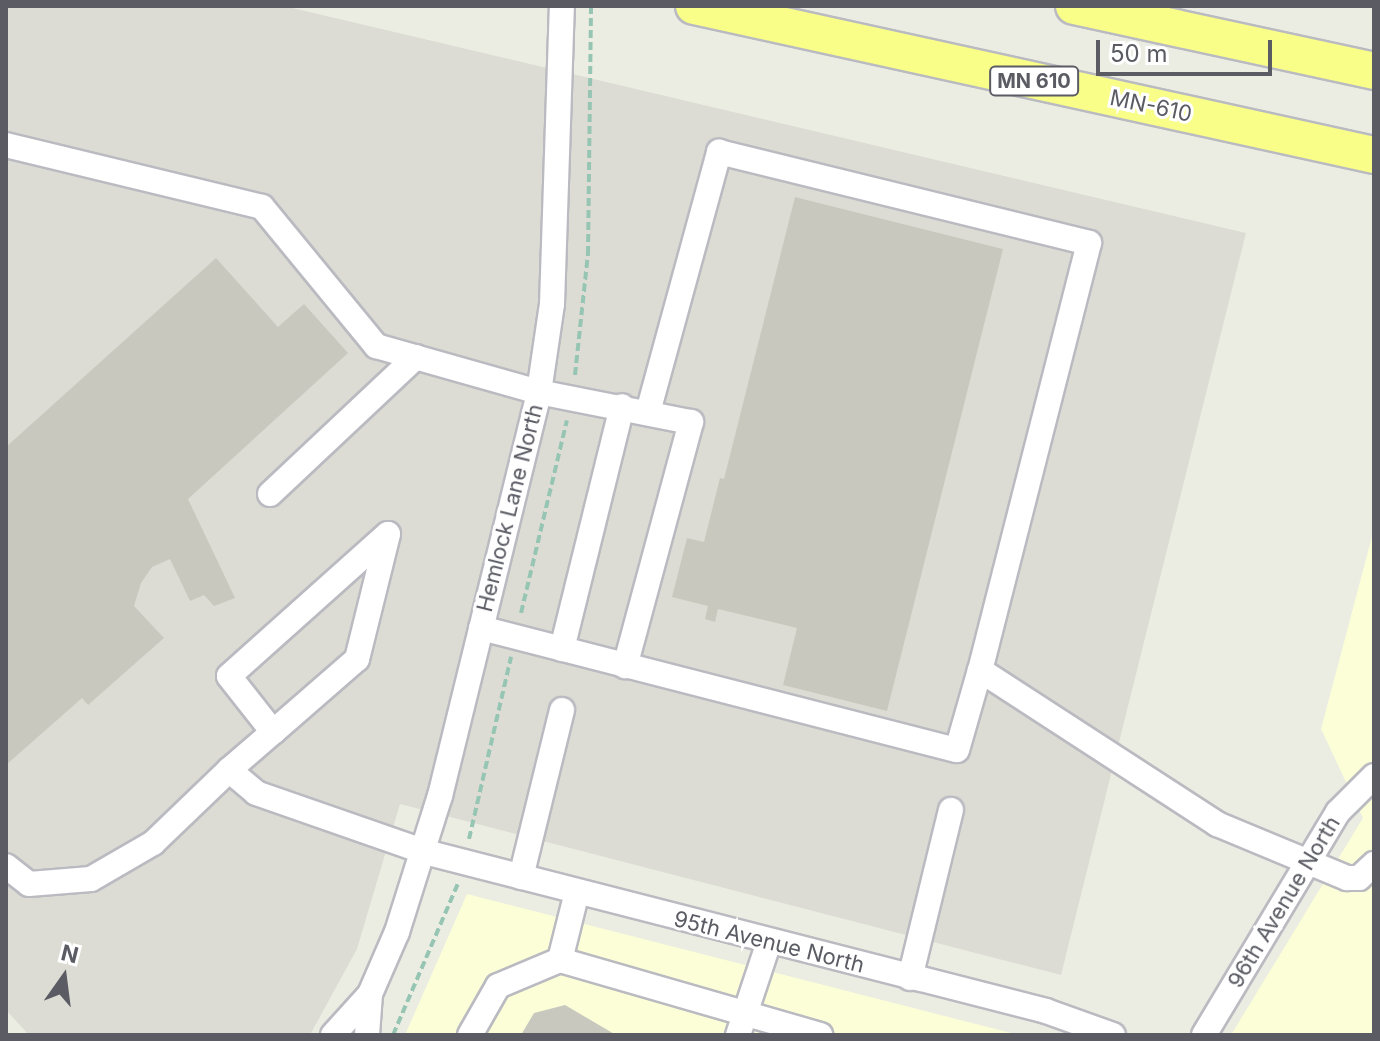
<!DOCTYPE html>
<style>
body{margin:0}
#map{position:relative;width:1380px;height:1041px;overflow:hidden;background:#ecede2;font-family:Inter,sans-serif}
div>[style]{position:absolute}
[style*='--x']{left:calc(var(--x)*1px);top:calc(var(--y)*1px);width:calc(var(--w)*1px);rotate:calc(var(--a)*1deg)}
.commercial>*{inset:0;background:#fbfed6}
.industrial>*{inset:0;background:#dcdcd4}
.building>*{inset:0;background:#c8c8be}
.path>*{height:4px;margin-top:-2px;transform-origin:0;background:repeating-linear-gradient(90deg,#96c6b3 0 8px,transparent 0 12px)}
.roads{filter:drop-shadow(2px 0 #babac1) drop-shadow(-2px 0 #babac1) drop-shadow(0 2px #babac1) drop-shadow(0 -2px #babac1)}
.minor>*{height:24px;margin:-12px;padding:0 12px;transform-origin:12px;border-radius:12px;background:#fff}
.highway>*{height:36px;margin:-18px;padding:0 18px;transform-origin:18px;border-radius:18px;background:#f8fe88}
span{translate:-50% -50%;white-space:nowrap;text-align:center;line-height:1.15;-webkit-text-stroke:6px #fff;paint-order:stroke}
.shield-label span{padding:2px 6px;background:#fff;border:2px solid;border-radius:6px;-webkit-text-stroke-width:0}
.shield-label{font-size:20px;color:#5a5b63;font-weight:700}
.street-label{font-size:22px;color:#5a5b63}
.frame{position:absolute;inset:0;border:8px solid #5a5b63;pointer-events:none}
.north{position:absolute;left:24px;top:937px;width:80px;height:80px;-webkit-text-stroke:6px #fff;paint-order:stroke;rotate:14deg;font-size:22px;font-weight:700;line-height:32px;text-align:center;color:#5a5b63}
.north::after{content:'';display:block;margin:auto;width:28px;height:36px;background:#5a5b63;clip-path:polygon(50% 0,100% 100%,50% 72%,0 100%)}
.scale{position:absolute;left:1096px;top:40px;width:176px;height:36px;box-sizing:border-box;border:4px solid #5a5b63;border-top:0;padding-left:10px;font-size:24px;line-height:28px;white-space:nowrap;color:#5a5b63;-webkit-text-stroke:6px #fff;paint-order:stroke}
</style>
<div id="map">
<div class="commercial">
<i style="clip-path:polygon(1374px 529px,1374px 1035px,1231px 1035px,1363px 818px,1321px 729px)"></i>
<i style="clip-path:polygon(467px 894px,1019px 1035px,405px 1035px)"></i>
</div>
<div class="industrial">
<i style="clip-path:polygon(6px 6px,284px 6px,1246px 233px,1061px 975px,400px 804px,357px 949px,310px 1035px,29px 1035px,6px 1010px)"></i>
</div>
<div class="building">
<i style="clip-path:polygon(795px 197px,1003px 249px,887px 711px,783px 685px,797px 628px,718px 609px,715px 622px,705px 619px,708px 606px,672px 597px,687px 538px,704px 542px,720px 478px,724px 479px)"></i>
<i style="clip-path:polygon(216px 258px,278px 327px,304px 304px,348px 353px,188px 499px,235px 598px,214px 606px,204px 595px,190px 601px,170px 559px,152px 567px,141px 583px,134px 606px,164px 638px,88px 705px,82px 698px,6px 765px,6px 447px)"></i>
<i style="clip-path:polygon(565px 1005px,616px 1035px,521px 1035px,534px 1013px)"></i>
</div>
<div class="path">
<i style="--x:575;--y:375;--w:122;--a:-83.9"></i>
<i style="--x:588;--y:254;--w:248;--a:-89.3"></i>
<i style="--x:521;--y:613;--w:198;--a:-76.6"></i>
<i style="--x:469;--y:839;--w:187;--a:-77"></i>
<i style="--x:393;--y:1035;--w:165;--a:-66.8"></i>
</div>
<div class="roads">
<div class="minor">
<i style="--x:6;--y:145;--w:263;--a:13.6"></i>
<i style="--x:262;--y:207;--w:180;--a:50.6"></i>
<i style="--x:376;--y:346;--w:169;--a:15.8"></i>
<i style="--x:539;--y:392;--w:155;--a:11.2"></i>
<i style="--x:691;--y:422;--w:253;--a:105.1"></i>
<i style="--x:648;--y:412;--w:270;--a:-74.7"></i>
<i style="--x:719;--y:152;--w:381;--a:13.8"></i>
<i style="--x:1089;--y:243;--w:441;--a:104.3"></i>
<i style="--x:980;--y:670;--w:283;--a:33"></i>
<i style="--x:1217;--y:824;--w:141;--a:22.6"></i>
<i style="--x:1347;--y:878;--w:12;--a:0"></i>
<i style="--x:1359;--y:878;--w:21;--a:-43"></i>
<i style="--x:270;--y:494;--w:200;--a:-43.2"></i>
<i style="--x:481;--y:628;--w:491;--a:14.4"></i>
<i style="--x:957;--y:750;--w:83;--a:-74"></i>
<i style="--x:562;--y:649;--w:250;--a:-76.1"></i>
<i style="--x:273;--y:732;--w:71;--a:-128.2"></i>
<i style="--x:229;--y:676;--w:213;--a:-41.8"></i>
<i style="--x:388;--y:534;--w:129;--a:103.9"></i>
<i style="--x:357;--y:659;--w:111;--a:139"></i>
<i style="--x:273;--y:732;--w:58;--a:139.2"></i>
<i style="--x:229;--y:770;--w:35;--a:40"></i>
<i style="--x:256;--y:793;--w:179;--a:19.2"></i>
<i style="--x:425;--y:852;--w:641;--a:14.36"></i>
<i style="--x:1046;--y:1011;--w:71;--a:19.7"></i>
<i style="--x:6;--y:866;--w:29;--a:38"></i>
<i style="--x:29;--y:884;--w:62;--a:-4.6"></i>
<i style="--x:91;--y:879;--w:72;--a:-30.1"></i>
<i style="--x:153;--y:843;--w:105;--a:-43.8"></i>
<i style="--x:521;--y:877;--w:172;--a:-76.2"></i>
<i style="--x:560;--y:960;--w:271;--a:16.1"></i>
<i style="--x:910;--y:978;--w:173;--a:-76.3"></i>
<i style="--x:333;--y:1035;--w:55;--a:-47.9"></i>
<i style="--x:367;--y:1035;--w:41;--a:-85.8"></i>
<i style="--x:370;--y:994;--w:68;--a:-66.5"></i>
<i style="--x:397;--y:932;--w:143;--a:-72.5"></i>
<i style="--x:440;--y:796;--w:416;--a:-76.2"></i>
<i style="--x:539;--y:392;--w:89;--a:-81.6"></i>
<i style="--x:552;--y:304;--w:298;--a:-88.1"></i>
<i style="--x:470;--y:1035;--w:56;--a:-60.3"></i>
<i style="--x:498;--y:986;--w:67;--a:-22.8"></i>
<i style="--x:560;--y:960;--w:70;--a:-76"></i>
<i style="--x:738;--y:1035;--w:98;--a:-71.6"></i>
<i style="--x:1204;--y:1035;--w:260;--a:-59"></i>
<i style="--x:1338;--y:812;--w:51;--a:-45"></i>
</div>
<div class="highway">
<i style="--x:694;--y:6;--w:696;--a:12.36"></i>
<i style="--x:1074;--y:6;--w:307;--a:12.2"></i>
</div>
</div>
<div class="shield-label">
<span style="left:1034px;top:81px">MN 610</span>
</div>
<div class="street-label">
<span style="left:1151px;top:106px;rotate:12deg">MN-610</span>
<span style="left:510px;top:508px;rotate:-76deg">Hemlock Lane North</span>
<span style="left:1284px;top:902px;rotate:-59deg">96th Avenue North</span>
<span style="left:769px;top:942px;rotate:14deg">95th Avenue North</span>
</div>
<div class="frame"></div>
<div class="north">N</div>
<div class="scale">50 m</div>
</div>
